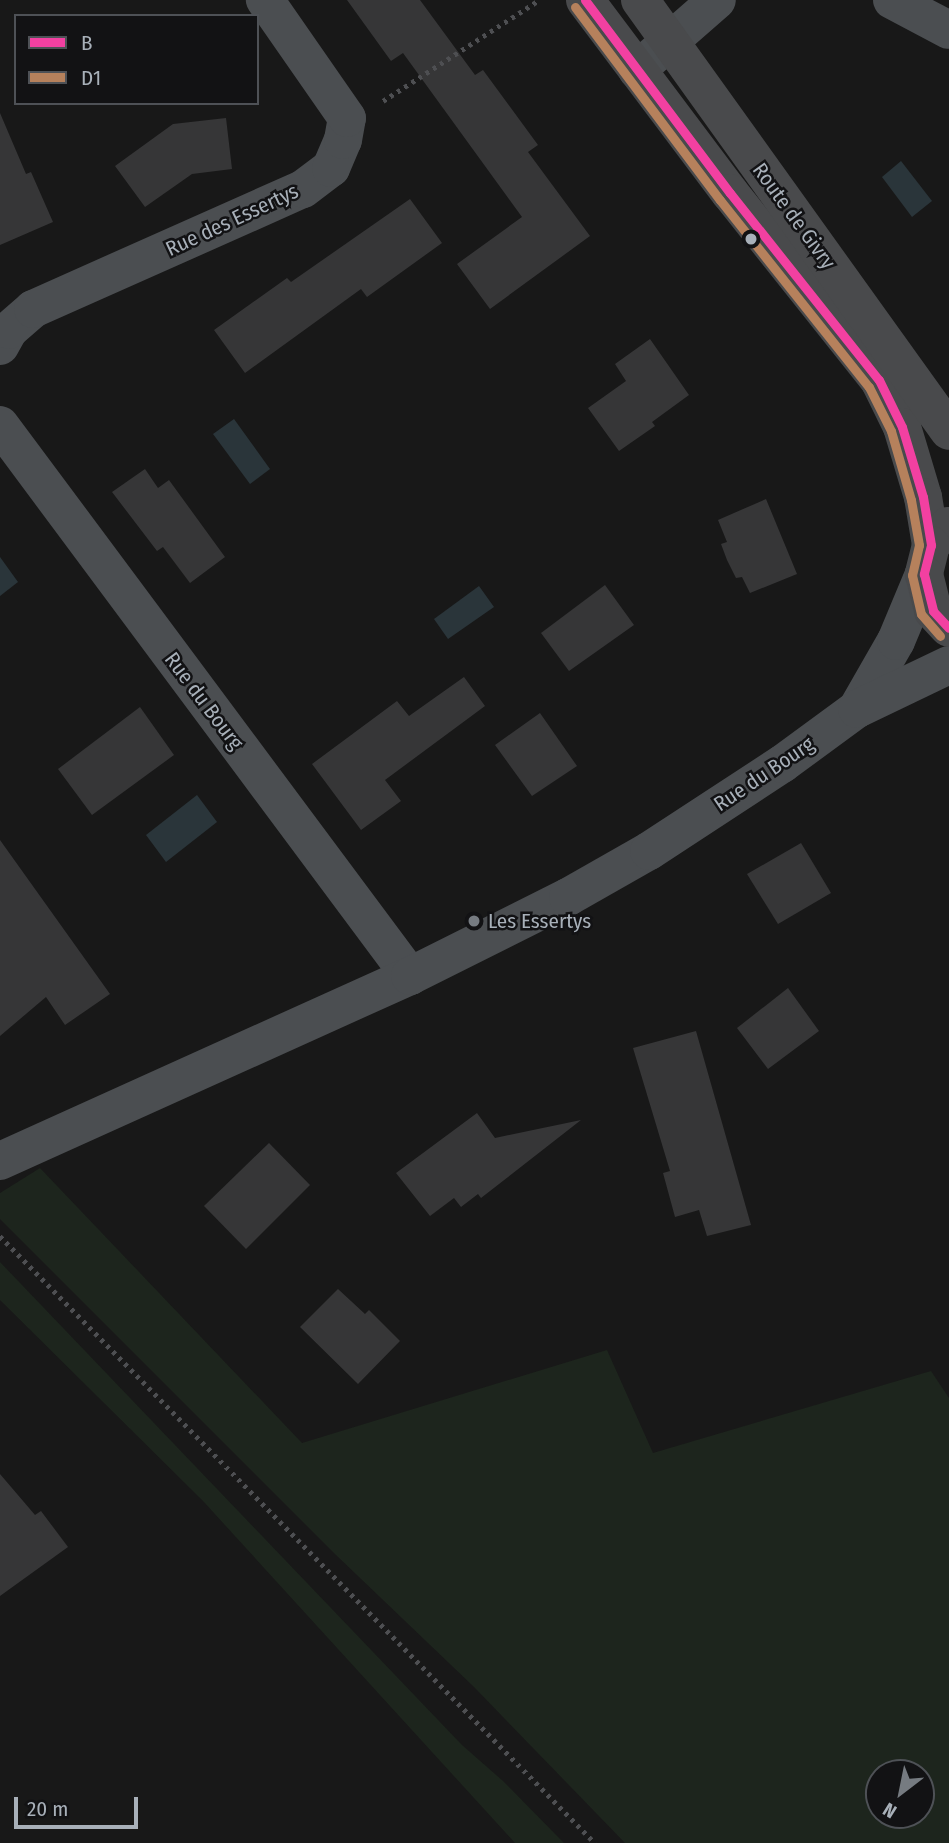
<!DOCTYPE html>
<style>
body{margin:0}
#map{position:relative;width:949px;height:1843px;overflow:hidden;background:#181818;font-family:"Fira Sans Condensed",sans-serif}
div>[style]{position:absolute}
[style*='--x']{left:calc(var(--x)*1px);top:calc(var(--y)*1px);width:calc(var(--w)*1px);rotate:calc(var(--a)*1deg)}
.green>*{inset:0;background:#1d251d}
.water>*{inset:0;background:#2a353a}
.building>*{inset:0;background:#363637}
.path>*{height:4.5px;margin-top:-2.25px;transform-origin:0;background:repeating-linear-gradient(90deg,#4e4f52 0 3.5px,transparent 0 8.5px)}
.minor>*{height:38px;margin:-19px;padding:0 19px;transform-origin:19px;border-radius:19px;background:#4b4e51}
.major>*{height:38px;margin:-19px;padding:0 19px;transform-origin:19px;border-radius:19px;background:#494a4c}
.bus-1>*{height:9px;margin:-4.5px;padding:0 4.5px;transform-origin:4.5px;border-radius:4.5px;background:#f240a1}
.bus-2>*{height:9px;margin:-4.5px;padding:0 4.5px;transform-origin:4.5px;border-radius:4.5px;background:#b6815c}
.dots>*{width:19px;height:19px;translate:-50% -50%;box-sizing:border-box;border:4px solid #121214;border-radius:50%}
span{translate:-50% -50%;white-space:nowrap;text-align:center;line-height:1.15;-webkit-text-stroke:5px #121214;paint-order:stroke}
.street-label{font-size:21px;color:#a8b0b9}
.poi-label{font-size:21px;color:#a8b0b9}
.left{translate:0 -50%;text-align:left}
.legend{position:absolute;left:14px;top:14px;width:245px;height:91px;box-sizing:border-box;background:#121214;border:2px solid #4e5156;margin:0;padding:9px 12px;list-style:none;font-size:21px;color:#a8b0b9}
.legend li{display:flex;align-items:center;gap:14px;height:35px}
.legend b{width:35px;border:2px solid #4e5156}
.north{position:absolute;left:865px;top:1759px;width:70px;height:70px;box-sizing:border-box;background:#121214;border:2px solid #4e5156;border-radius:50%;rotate:212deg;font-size:19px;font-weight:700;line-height:28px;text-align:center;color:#a8b0b9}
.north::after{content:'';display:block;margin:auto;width:24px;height:32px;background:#767b81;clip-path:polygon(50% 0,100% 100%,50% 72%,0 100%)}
.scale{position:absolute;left:14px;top:1797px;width:124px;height:32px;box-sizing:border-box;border:4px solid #a8b0b9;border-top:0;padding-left:9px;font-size:21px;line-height:24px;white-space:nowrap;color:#a8b0b9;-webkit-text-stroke:5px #121214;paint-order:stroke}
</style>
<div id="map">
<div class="green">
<i style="clip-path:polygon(evenodd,40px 1168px,302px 1443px,607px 1350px,653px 1453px,931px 1371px,949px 1398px,949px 1843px,625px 1843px,474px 1687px,336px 1555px,0 1219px,0 1193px,40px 1168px,921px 1773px,921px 1815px,879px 1815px,879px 1773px,921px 1773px)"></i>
<i style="clip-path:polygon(0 1262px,462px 1745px,503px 1781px,564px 1843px,515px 1843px,203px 1501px,0 1300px)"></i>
</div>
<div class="water">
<i style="clip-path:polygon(901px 161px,932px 201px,912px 217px,882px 177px)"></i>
<i style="clip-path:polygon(234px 419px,270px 469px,250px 484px,213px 434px)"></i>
<i style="clip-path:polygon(0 557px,18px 582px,0 596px)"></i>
<i style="clip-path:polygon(479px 586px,494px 607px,448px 639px,434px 619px)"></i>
<i style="clip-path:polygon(197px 795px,217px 822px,166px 862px,146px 835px)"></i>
</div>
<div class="building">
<i style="clip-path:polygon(347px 0,420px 0,475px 75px,483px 70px,538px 145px,528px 152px,590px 236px,490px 309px,457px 264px,522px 217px,403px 53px,391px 61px)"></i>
<i style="clip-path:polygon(0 113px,26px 174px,31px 172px,53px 222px,0 245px)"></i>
<i style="clip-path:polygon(226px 118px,232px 169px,192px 174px,145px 207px,115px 166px,173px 124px)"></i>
<i style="clip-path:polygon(410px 199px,442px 243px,367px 297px,361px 289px,245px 373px,214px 330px,287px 278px,291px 282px)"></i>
<i style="clip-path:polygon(650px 339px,689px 395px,652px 422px,655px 426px,619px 451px,588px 408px,626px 381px,615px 364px)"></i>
<i style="clip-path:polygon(145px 469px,158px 488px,169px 480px,225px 557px,190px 583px,163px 547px,157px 551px,112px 492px)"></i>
<i style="clip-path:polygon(766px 499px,797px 574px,750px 593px,742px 577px,736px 578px,727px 560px,721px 544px,727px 542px,718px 520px)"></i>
<i style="clip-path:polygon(605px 585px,634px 625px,569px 671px,541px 633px)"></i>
<i style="clip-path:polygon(464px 677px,485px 706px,385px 780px,401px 801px,361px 830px,312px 764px,397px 701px,409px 716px)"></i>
<i style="clip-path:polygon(140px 707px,174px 755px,92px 815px,58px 769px)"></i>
<i style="clip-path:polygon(540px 713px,577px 766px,532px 796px,495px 745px)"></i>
<i style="clip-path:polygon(0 840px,110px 994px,65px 1025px,46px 997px,0 1036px)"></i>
<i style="clip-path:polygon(801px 843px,831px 893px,778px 924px,747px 874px)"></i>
<i style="clip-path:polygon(788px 988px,819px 1031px,768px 1069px,737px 1028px)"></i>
<i style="clip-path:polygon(696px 1031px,751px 1225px,707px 1236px,699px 1210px,675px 1217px,663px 1173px,670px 1171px,633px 1048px)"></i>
<i style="clip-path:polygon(477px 1113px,495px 1138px,581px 1120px,481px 1198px,478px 1194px,461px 1207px,454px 1198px,430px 1216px,396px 1173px)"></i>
<i style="clip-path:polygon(269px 1143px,310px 1185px,246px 1249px,204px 1206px)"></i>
<i style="clip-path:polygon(338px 1289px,365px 1314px,369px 1310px,400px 1341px,358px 1384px,300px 1327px)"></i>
<i style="clip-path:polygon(0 1474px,35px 1515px,41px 1511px,68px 1547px,0 1596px)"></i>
</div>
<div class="path">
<i style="--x:383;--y:101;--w:186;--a:-32.9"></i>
<i style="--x:0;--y:1236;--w:850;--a:45.57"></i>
</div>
<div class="minor">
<i style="--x:892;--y:0;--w:64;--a:27.8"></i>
<i style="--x:637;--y:70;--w:106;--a:-41.2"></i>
<i style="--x:0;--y:346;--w:18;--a:-61"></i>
<i style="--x:9;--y:330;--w:32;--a:-41"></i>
<i style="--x:33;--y:309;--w:295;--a:-24"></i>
<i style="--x:303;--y:189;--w:35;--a:-37"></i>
<i style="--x:331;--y:168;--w:30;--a:-67"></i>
<i style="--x:343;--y:140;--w:22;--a:-80"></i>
<i style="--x:347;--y:118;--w:144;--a:-124.8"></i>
<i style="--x:0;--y:425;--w:687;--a:53.35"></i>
<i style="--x:857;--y:709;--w:78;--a:-60.2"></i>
<i style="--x:896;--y:641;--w:73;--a:-67.3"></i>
<i style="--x:0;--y:1161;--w:450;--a:-24.3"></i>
<i style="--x:410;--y:976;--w:177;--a:-26.6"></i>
<i style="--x:568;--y:897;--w:93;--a:-29.6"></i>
<i style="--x:649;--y:851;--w:159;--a:-33.2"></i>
<i style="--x:782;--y:764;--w:93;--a:-36.3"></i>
<i style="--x:857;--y:709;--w:102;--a:-25.6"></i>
</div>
<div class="major">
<i style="--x:585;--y:0;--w:241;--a:53.1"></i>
<i style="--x:730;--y:193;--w:239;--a:51.5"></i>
<i style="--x:879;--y:380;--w:52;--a:63.9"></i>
<i style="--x:902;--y:427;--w:73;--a:73.3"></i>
<i style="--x:923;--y:497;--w:49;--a:80.5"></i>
<i style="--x:640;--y:0;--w:530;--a:54.36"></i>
<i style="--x:948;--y:526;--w:25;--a:132"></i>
<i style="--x:931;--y:545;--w:30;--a:104"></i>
<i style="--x:924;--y:574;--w:38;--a:76"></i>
<i style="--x:933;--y:611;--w:23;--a:47"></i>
</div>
<div class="bus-1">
<i style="--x:585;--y:0;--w:241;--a:53.1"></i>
<i style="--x:730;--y:193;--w:239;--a:51.5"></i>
<i style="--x:879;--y:380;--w:52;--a:63.9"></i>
<i style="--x:902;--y:427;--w:73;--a:73.3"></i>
<i style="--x:923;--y:497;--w:49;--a:80.5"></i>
<i style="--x:931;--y:545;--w:30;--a:104"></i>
<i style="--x:924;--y:574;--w:38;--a:76"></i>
<i style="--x:933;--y:611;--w:23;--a:47"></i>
</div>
<div class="bus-2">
<i style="--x:575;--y:7;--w:241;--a:53.1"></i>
<i style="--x:720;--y:200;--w:239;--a:51.5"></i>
<i style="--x:869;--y:387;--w:49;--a:63.4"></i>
<i style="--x:891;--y:431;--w:72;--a:73.8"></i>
<i style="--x:911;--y:500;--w:46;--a:79.9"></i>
<i style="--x:919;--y:545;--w:31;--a:103"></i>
<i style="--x:912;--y:575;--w:40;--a:77"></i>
<i style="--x:921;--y:614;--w:29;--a:49"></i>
</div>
<div class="dots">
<i style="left:751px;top:239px;background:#a8b0b9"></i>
<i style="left:474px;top:921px;background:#767b81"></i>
</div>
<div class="street-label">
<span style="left:794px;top:216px;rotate:54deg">Route de Givry</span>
<span style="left:232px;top:220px;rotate:-25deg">Rue des Essertys</span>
<span style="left:204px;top:701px;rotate:53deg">Rue du Bourg</span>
<span style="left:764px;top:774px;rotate:-34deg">Rue du Bourg</span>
</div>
<div class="poi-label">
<span class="left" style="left:488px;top:921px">Les Essertys</span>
</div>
<ul class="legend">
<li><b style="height:9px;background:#f240a1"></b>B</li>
<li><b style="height:9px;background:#b6815c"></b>D1</li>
</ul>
<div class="north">N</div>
<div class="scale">20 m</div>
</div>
